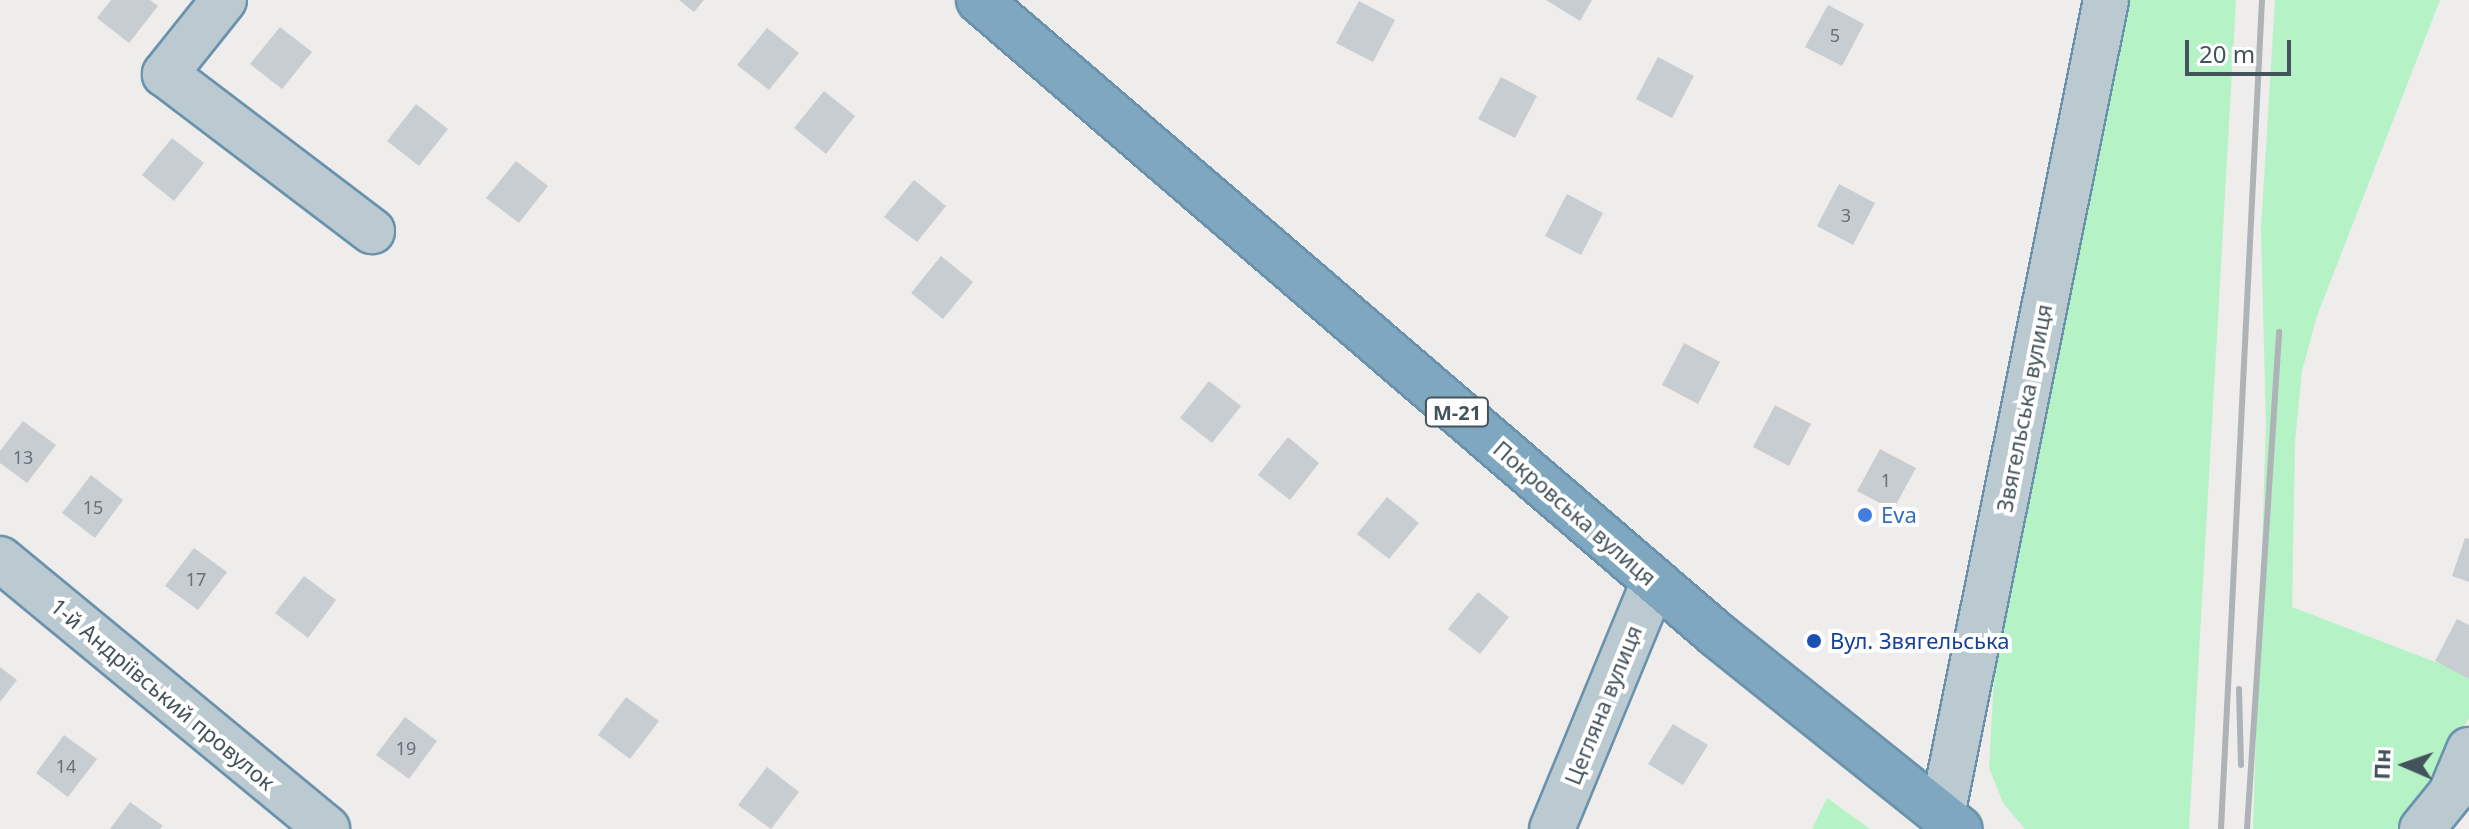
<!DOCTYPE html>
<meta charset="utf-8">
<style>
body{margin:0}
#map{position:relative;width:2469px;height:829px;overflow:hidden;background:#efecec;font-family:"Noto Sans",sans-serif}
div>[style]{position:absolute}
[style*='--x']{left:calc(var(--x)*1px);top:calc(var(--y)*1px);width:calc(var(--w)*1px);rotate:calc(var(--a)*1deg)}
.green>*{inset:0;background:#b5f2c5}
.building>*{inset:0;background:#c8cdd2}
.roads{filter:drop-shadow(2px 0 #6a92ac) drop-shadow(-2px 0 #6a92ac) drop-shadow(0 2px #6a92ac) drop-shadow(0 -2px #6a92ac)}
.minor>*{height:44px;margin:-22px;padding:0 22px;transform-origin:22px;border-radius:22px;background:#bbcad0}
.highway>*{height:44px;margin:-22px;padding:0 22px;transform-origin:22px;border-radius:22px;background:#7fa7c0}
.rail>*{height:6px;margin:-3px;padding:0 3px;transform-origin:3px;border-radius:3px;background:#aeb3b8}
.dots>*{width:22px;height:22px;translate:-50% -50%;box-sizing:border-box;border:4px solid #fff;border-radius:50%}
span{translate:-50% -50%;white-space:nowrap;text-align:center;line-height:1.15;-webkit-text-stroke:8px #fff;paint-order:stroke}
.number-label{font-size:18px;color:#647279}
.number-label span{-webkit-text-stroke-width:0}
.shield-label span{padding:2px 6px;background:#fff;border:2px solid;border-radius:6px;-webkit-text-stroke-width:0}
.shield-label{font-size:20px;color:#43535b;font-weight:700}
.street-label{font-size:22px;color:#43535b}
.shop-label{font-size:22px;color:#366cbe}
.left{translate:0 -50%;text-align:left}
.transit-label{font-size:22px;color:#164399}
.north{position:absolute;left:2365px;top:725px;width:80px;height:80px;-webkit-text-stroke:6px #fff;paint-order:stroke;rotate:272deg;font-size:22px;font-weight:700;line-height:32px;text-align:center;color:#43535b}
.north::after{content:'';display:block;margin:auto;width:28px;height:36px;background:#43535b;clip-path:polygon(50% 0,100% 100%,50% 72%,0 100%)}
.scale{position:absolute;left:2185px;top:40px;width:106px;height:36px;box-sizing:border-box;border:4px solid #43535b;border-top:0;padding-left:10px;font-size:24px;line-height:28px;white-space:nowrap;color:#43535b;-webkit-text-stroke:6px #fff;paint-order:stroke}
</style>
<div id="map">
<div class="green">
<i style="clip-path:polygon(2124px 0,2236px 0,2189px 829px,2025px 829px,2003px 803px,1989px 768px,1996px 642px)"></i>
<i style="clip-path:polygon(2275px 0,2440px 0,2317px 316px,2302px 371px,2295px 441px,2292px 607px,2469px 675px,2469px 718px,2404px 829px,2253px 829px,2266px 424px,2261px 229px)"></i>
<i style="clip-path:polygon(1827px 798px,1870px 829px,1812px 829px)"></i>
</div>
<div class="building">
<i style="clip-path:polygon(111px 0,150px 0,158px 6px,129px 43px,97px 18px)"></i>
<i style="clip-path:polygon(679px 0,704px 0,694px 12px)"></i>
<i style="clip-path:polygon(1546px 0,1592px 0,1580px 21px)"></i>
<i style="clip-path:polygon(1359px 1px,1395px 20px,1373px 62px,1336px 43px)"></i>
<i style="clip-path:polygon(1828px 5px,1864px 24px,1842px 66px,1805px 47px)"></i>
<i style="clip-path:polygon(280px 27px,312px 52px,282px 89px,250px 64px)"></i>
<i style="clip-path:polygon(767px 28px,799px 53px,769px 90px,737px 65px)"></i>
<i style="clip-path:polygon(1658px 57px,1694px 76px,1672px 118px,1636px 99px)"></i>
<i style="clip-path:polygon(1501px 77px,1537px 96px,1515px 138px,1478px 119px)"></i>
<i style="clip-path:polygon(824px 91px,855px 116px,826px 154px,794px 128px)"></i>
<i style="clip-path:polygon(416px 104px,448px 129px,419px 166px,387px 141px)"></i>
<i style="clip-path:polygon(172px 138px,204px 163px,174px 201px,142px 175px)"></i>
<i style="clip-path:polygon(516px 161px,548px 186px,519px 223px,486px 198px)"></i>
<i style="clip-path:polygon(914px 180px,946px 206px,917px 242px,884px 217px)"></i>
<i style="clip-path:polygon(1839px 184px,1875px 203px,1853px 245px,1817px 226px)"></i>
<i style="clip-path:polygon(1567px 194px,1603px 213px,1581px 255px,1545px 236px)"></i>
<i style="clip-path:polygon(941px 256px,973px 282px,943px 319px,911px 293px)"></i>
<i style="clip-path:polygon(1684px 343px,1720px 362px,1698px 404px,1662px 385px)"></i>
<i style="clip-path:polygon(1209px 381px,1241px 406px,1212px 443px,1180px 418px)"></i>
<i style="clip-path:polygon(1775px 405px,1811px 424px,1789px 466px,1753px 447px)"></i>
<i style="clip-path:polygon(23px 421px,56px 445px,27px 483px,0 463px,0 451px)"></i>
<i style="clip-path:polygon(1288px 437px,1319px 463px,1290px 500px,1258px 475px)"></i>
<i style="clip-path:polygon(1880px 449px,1916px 468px,1893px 510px,1857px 491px)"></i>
<i style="clip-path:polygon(91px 475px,123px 500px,95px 538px,62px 513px)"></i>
<i style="clip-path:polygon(1387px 497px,1419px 523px,1389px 559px,1357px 534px)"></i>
<i style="clip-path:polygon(2465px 538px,2469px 539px,2469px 582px,2452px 576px)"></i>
<i style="clip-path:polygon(194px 548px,227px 572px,198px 610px,165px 586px)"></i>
<i style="clip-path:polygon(304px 576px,336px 600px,308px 638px,275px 613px)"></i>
<i style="clip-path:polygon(1478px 592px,1509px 617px,1480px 654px,1448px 629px)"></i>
<i style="clip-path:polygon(2457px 619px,2469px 625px,2469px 679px,2435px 661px)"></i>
<i style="clip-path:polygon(0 667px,17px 680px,0 702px)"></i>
<i style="clip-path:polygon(626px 697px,659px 721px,630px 759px,598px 735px)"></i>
<i style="clip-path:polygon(405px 717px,437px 741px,409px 779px,376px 755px)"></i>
<i style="clip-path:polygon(1673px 724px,1708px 745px,1683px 785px,1648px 764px)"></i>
<i style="clip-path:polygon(64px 735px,97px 759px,68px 797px,36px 773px)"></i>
<i style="clip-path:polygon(767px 767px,799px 792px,771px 829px,738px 805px)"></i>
<i style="clip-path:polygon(130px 802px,163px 826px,160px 829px,110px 829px)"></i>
</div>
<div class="roads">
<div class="minor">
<i style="--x:224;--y:0;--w:95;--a:128.6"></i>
<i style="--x:165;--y:74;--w:260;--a:37.2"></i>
<i style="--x:0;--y:559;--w:424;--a:39.5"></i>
<i style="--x:1942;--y:815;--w:831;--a:-78.62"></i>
<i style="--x:1552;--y:829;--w:268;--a:-67.6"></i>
<i style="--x:2422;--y:829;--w:46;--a:-51.1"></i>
<i style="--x:2451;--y:793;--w:47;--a:-67.3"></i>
</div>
<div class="highway">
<i style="--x:979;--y:0;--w:972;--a:40.7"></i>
<i style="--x:1716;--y:634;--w:312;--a:38.7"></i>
</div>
</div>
<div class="rail">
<i style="--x:2239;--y:689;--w:76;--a:88.5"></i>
<i style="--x:2221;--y:829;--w:830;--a:-87.17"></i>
<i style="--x:2247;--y:829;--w:498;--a:-86.3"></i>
</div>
<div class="dots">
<i style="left:1865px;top:515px;background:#3f7fe0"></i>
<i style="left:1814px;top:641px;background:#1a4fb4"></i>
</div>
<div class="number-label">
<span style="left:1835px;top:35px">5</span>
<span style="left:1846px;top:215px">3</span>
<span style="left:23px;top:457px">13</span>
<span style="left:1886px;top:480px">1</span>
<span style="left:93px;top:507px">15</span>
<span style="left:196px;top:579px">17</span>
<span style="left:406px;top:748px">19</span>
<span style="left:66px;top:766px">14</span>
</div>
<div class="shield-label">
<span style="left:1457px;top:412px">М-21</span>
</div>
<div class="street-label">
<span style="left:2024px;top:408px;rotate:-79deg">Звягельська вулиця</span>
<span style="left:1575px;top:513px;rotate:41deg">Покровська вулиця</span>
<span style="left:163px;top:694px;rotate:40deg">1-й Андріївський провулок</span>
<span style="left:1603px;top:705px;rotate:-68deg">Цегляна вулиця</span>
</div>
<div class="shop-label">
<span class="left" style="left:1881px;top:515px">Eva</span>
</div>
<div class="transit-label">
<span class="left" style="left:1830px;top:641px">Вул. Звягельська</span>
</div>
<div class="north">Пн</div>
<div class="scale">20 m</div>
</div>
